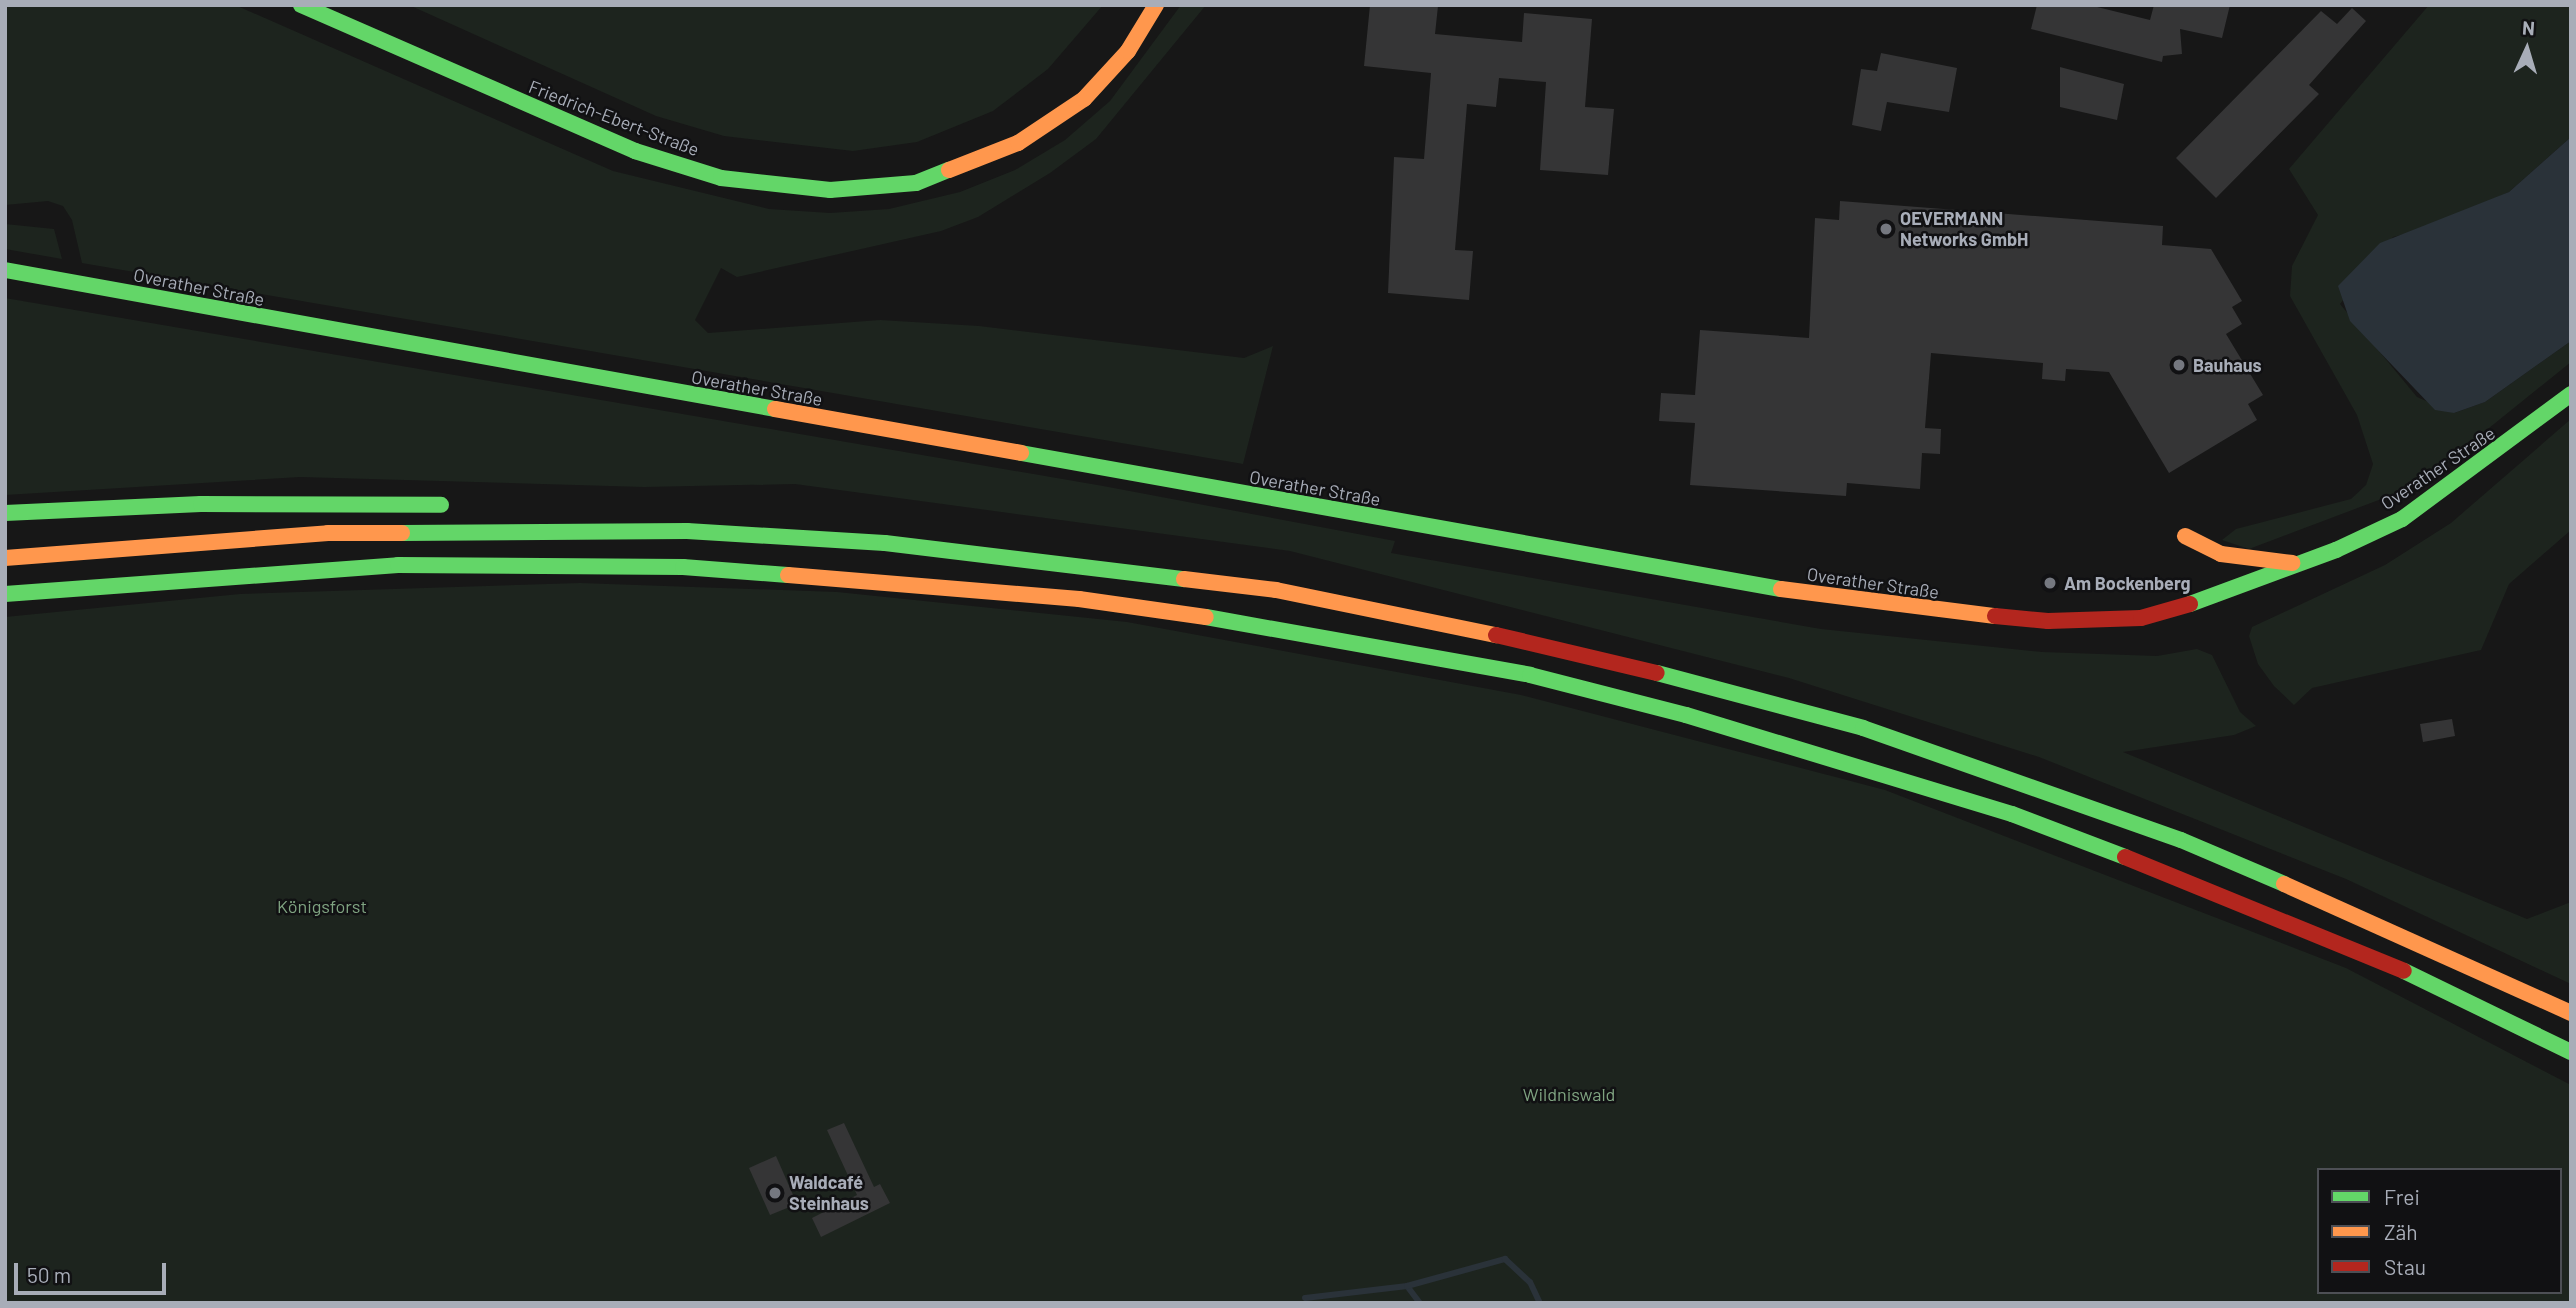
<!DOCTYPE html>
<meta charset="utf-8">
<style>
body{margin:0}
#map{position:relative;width:2576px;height:1308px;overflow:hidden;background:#171717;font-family:Barlow,sans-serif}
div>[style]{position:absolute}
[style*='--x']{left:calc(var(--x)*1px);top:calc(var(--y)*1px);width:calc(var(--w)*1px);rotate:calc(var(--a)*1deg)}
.green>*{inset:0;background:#1d241e}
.water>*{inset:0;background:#2a3239}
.stream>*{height:6px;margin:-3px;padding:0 3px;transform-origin:3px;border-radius:3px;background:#2a3239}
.building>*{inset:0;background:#353536}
.fast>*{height:16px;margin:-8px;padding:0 8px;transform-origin:8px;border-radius:8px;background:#63d668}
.slow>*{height:16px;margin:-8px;padding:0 8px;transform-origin:8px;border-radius:8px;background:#ff974d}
.jam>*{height:16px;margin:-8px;padding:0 8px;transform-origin:8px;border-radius:8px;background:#b3261e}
.dots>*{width:19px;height:19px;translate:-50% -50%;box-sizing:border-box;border:4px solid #111113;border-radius:50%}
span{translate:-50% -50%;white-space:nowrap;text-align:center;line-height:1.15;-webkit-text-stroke:5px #111113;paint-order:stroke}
.street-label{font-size:18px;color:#a8adb8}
.poi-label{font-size:18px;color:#a8adb8;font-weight:700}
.left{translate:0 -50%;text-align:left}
.park-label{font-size:18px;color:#7fa381}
.frame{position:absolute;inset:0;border:7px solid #a8adb8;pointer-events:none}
.legend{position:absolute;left:2317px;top:1168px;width:245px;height:126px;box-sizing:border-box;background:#111113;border:2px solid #4d4f55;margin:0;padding:9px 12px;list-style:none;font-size:21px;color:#a8adb8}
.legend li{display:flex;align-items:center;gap:14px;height:35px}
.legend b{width:35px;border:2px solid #4d4f55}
.north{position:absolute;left:2492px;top:14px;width:70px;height:70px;-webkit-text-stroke:5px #111113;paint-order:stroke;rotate:4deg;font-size:19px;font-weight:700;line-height:28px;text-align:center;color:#a8adb8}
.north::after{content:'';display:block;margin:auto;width:24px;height:32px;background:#a8adb8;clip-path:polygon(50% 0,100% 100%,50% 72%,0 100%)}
.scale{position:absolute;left:14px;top:1263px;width:152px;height:32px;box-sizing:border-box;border:4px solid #a8adb8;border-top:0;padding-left:9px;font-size:21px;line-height:24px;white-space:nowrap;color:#a8adb8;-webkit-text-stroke:5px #111113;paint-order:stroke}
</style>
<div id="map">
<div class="green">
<i style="clip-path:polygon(5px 5px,235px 5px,613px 171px,769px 209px,830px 213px,889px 209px,960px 192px,1015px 170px,1065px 140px,1110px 101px,1181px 5px,1206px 5px,1096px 139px,1050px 173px,978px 217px,941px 231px,737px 277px,721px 268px,695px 320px,708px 333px,880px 320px,979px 326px,1244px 358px,1273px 346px,1243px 464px,82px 263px,72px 220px,63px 206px,48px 201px,5px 205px)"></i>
<i style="clip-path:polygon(409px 5px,1103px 5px,1048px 69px,993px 111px,917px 142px,853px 151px,724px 136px,656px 116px)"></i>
<i style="clip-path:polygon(2429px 5px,2571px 5px,2571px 137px,2509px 192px,2429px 228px,2393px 237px,2340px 304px,2417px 397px,2454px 413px,2485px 402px,2571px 341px,2571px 362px,2437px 470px,2392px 495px,2249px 549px,2222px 540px,2236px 529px,2351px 499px,2366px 485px,2373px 464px,2357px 415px,2290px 296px,2292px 266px,2318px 215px,2289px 169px)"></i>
<i style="clip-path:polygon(5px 224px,54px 229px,62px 259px,5px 249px)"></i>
<i style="clip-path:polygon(5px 298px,1103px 486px,1395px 541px,1391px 553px,1821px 629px,2042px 652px,2157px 656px,2197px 649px,2212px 655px,2240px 712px,2256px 726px,2234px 735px,2123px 752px,2527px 919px,2571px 902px,2571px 984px,2346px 879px,2039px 757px,1789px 678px,1290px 551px,795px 484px,644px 487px,300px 477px,5px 495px)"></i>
<i style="clip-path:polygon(2571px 419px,2571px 530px,2509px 584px,2481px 650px,2312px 688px,2294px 705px,2274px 686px,2258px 664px,2249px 636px,2252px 627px,2385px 565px,2451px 523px)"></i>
<i style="clip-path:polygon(evenodd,580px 583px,837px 592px,1127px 622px,1521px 695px,1885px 790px,2346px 968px,2571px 1085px,2571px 1303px,5px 1303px,5px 617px,240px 594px,580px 583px,2319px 1170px,2560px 1170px,2560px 1292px,2319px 1292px,2319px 1170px)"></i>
</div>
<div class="water">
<i style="clip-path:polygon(2571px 137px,2571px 341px,2485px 402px,2454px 413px,2435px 410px,2350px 321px,2338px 286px,2380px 243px,2509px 192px)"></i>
</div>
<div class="stream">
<i style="--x:1407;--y:1286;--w:21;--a:53"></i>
<i style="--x:1305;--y:1298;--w:103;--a:-6.7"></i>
<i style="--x:1407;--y:1286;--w:102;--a:-15.4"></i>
<i style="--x:1505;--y:1259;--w:34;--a:43"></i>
<i style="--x:1530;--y:1282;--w:23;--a:65"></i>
</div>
<div class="building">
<i style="clip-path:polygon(1370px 5px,1438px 6px,1435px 34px,1522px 42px,1524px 13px,1592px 19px,1585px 107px,1614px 109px,1608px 175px,1540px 170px,1546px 82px,1499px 78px,1496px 107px,1467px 104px,1455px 250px,1473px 251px,1469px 300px,1388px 293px,1394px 157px,1424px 159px,1431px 73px,1364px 66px)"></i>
<i style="clip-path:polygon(2037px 5px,2089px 5px,2150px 20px,2154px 5px,2230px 5px,2222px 38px,2180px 29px,2182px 54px,2163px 56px,2162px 62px,2031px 29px)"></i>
<i style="clip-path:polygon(2352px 8px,2366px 21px,2309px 85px,2319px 94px,2216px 198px,2176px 158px,2321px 11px,2337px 24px)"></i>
<i style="clip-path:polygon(1881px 53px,1957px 68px,1949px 112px,1887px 102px,1881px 131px,1852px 125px,1861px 69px,1877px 71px)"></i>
<i style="clip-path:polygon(2060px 67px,2124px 84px,2117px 120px,2060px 107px)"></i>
<i style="clip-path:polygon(1840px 201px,2163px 226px,2162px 245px,2211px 249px,2242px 301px,2232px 307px,2242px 324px,2226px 334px,2263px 395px,2248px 404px,2257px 420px,2169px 473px,2109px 372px,2066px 369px,2065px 381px,2042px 379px,2043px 363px,1931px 353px,1925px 428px,1941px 429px,1940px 454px,1922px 453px,1920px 489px,1847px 483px,1846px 496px,1690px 485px,1695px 423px,1659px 421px,1661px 393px,1695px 395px,1700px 330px,1809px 338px,1815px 218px,1839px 220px)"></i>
<i style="clip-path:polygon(2452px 719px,2455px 736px,2423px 742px,2420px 724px)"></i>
<i style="clip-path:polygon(844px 1123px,874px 1187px,880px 1184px,890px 1203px,821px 1237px,812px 1218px,857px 1195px,827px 1130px)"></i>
<i style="clip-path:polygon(776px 1156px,797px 1204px,770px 1215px,749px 1168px)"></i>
</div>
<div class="fast">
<i style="--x:301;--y:5;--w:365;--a:23.6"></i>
<i style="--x:635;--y:151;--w:90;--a:17.4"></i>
<i style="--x:721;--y:178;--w:110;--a:6.3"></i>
<i style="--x:830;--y:190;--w:86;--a:-4.7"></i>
<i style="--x:916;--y:183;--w:35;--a:-22"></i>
<i style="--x:5;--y:270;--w:782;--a:10.23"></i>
<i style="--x:1021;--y:453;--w:772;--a:10.15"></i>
<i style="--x:5;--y:513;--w:196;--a:-2.6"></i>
<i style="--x:201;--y:504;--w:240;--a:0.2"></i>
<i style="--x:402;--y:533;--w:285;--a:-0.4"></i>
<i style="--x:687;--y:531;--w:198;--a:3.5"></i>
<i style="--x:885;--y:543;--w:301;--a:6.9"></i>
<i style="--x:5;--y:594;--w:394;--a:-4.2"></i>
<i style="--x:398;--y:565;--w:285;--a:0.4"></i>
<i style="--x:683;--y:567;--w:105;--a:4.4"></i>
<i style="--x:2190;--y:604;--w:156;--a:-20.3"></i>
<i style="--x:2336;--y:550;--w:73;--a:-25.2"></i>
<i style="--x:2402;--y:519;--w:210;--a:-36.5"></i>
<i style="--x:1206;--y:617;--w:329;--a:10.1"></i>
<i style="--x:1530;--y:675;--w:161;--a:14.4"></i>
<i style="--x:1686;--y:715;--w:341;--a:16.9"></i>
<i style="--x:2012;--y:814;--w:121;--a:20.8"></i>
<i style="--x:1657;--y:673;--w:213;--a:14.9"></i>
<i style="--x:1863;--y:728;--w:337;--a:19.4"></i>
<i style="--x:2181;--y:840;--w:112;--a:23.1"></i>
<i style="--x:2404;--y:971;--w:186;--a:25.9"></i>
</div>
<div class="slow">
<i style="--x:949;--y:170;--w:74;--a:-21.4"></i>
<i style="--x:1018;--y:143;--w:79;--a:-33.7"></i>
<i style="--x:1084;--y:99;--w:65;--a:-47.5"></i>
<i style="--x:1128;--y:51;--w:54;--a:-58.7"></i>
<i style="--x:775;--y:409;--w:250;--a:10.1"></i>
<i style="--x:2185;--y:536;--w:40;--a:26.6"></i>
<i style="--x:2221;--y:554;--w:72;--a:7.2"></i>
<i style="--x:5;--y:558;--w:324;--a:-4.4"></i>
<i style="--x:328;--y:533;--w:74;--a:0"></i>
<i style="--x:788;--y:575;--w:292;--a:4.7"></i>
<i style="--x:1079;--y:599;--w:128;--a:8.1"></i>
<i style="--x:1184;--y:579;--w:93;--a:6.8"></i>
<i style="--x:1276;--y:590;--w:225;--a:11.6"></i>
<i style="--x:1781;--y:589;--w:216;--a:7.2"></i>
<i style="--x:2284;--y:884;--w:315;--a:24.2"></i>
</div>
<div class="jam">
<i style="--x:1995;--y:616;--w:53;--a:5.4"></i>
<i style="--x:2048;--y:621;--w:93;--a:-1.8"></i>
<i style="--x:2141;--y:618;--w:51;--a:-15.9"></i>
<i style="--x:1496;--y:635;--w:165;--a:13.3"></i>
<i style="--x:2125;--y:857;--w:301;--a:22.2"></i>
</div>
<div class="dots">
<i style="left:1886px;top:229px;background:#757880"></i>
<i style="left:2179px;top:365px;background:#757880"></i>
<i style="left:2050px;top:583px;background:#757880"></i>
<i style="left:775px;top:1193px;background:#757880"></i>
</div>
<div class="street-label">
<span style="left:614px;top:118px;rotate:21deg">Friedrich-Ebert-Straße</span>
<span style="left:199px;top:287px;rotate:11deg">Overather Straße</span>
<span style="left:757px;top:388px;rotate:10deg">Overather Straße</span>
<span style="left:2438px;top:468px;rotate:-34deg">Overather Straße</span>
<span style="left:1315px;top:488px;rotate:10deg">Overather Straße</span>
<span style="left:1873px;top:583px;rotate:8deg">Overather Straße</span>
</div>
<div class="poi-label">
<span class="left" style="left:1900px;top:229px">OEVERMANN<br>Networks GmbH</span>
<span class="left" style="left:2193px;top:365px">Bauhaus</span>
<span class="left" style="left:2064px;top:583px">Am Bockenberg</span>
<span class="left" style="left:789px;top:1193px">Waldcafé<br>Steinhaus</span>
</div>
<div class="park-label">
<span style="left:322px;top:906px">Königsforst</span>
<span style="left:1569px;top:1094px">Wildniswald</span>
</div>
<div class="frame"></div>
<ul class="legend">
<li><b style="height:9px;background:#63d668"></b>Frei</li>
<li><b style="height:9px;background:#ff974d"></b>Zäh</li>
<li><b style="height:9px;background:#b3261e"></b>Stau</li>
</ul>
<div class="north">N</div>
<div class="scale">50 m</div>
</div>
